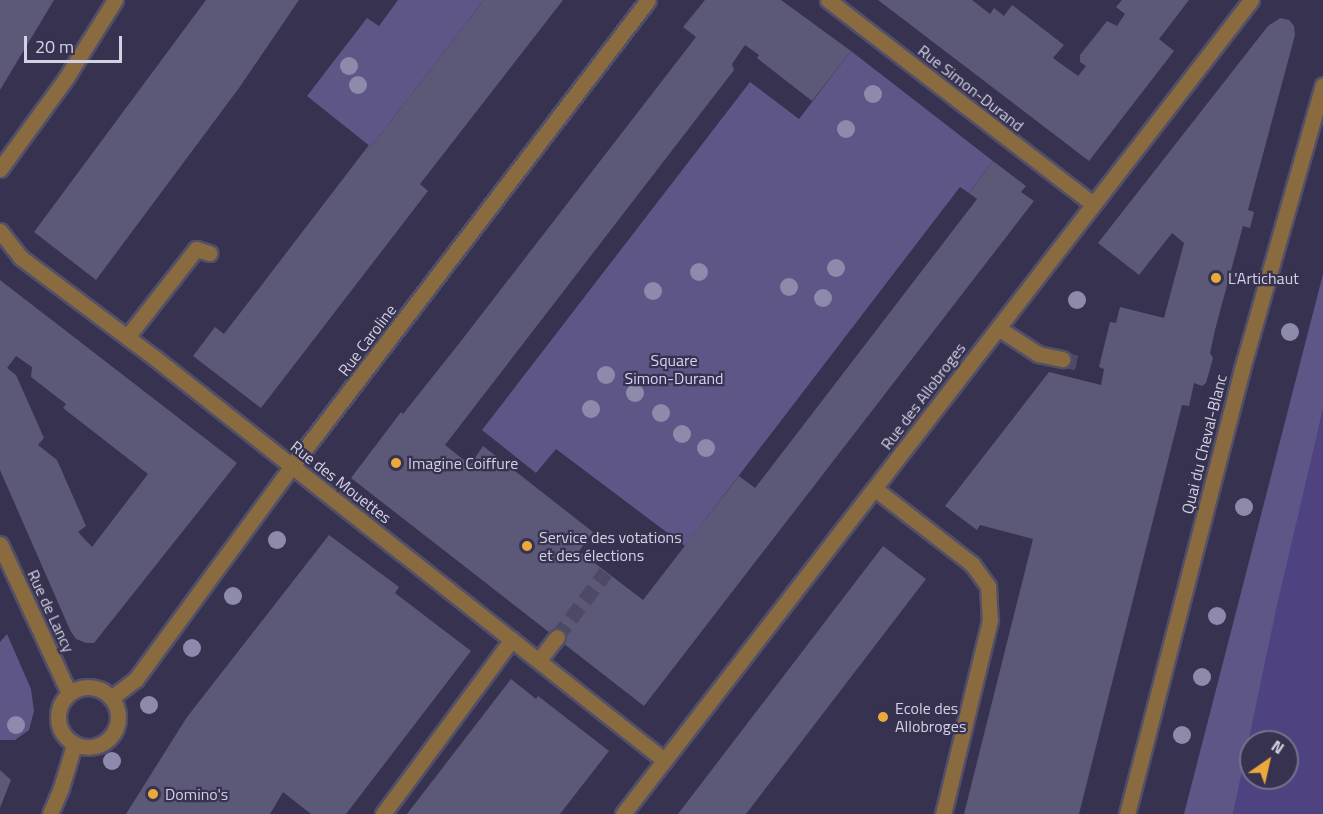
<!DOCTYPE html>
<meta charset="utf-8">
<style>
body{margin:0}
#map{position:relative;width:1323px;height:814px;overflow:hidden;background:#36324f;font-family:"Titillium Web",sans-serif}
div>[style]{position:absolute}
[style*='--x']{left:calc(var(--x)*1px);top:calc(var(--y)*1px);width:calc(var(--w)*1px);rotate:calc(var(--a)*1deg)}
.green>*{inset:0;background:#5d5686}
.water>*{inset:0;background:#4e4380}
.building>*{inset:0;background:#5c5978}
.minor-tunnel>*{height:15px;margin-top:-7.5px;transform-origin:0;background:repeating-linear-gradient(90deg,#4e4a65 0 15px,transparent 0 23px)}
.roads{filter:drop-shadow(2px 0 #524f6a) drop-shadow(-2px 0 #524f6a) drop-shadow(0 2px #524f6a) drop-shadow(0 -2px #524f6a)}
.minor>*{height:15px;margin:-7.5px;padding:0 7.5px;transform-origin:7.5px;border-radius:7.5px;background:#8a6b40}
.minor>.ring{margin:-7.5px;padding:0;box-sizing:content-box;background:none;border:15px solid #8a6b40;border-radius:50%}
.trees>*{width:18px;height:18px;margin:-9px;border-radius:50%;background:#8e8aac}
.dots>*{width:16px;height:16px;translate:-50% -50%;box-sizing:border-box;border:3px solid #36324f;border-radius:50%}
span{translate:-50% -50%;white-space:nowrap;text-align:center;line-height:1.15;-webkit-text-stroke:4.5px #36324f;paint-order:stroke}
.street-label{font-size:16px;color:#d3d1e4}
.poi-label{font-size:16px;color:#d3d1e4}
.left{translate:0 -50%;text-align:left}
.park-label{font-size:16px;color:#d6d2f8}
.north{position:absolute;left:1239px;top:730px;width:60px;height:60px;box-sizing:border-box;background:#36324f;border:2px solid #75728b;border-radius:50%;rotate:34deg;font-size:16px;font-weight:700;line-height:24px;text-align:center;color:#d3d1e4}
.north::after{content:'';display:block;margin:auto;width:21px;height:27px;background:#eca93b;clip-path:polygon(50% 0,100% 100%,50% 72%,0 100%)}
.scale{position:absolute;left:24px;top:36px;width:98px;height:27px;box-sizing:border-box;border:3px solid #d3d1e4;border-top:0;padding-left:8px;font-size:18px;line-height:21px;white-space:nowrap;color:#d3d1e4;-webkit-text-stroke:4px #36324f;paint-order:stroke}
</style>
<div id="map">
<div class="green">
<i style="clip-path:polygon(398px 0,484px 0,371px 147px,307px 96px,367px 18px,379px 26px)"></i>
<i style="clip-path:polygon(851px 51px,993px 161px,969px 193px,960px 187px,685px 546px,556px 449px,536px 473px,482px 430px,750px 82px,799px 119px)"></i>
<i style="clip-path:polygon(1323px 274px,1323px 409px,1233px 814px,1184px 814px)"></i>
<i style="clip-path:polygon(7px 634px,31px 689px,34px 711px,29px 730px,15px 740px,0 740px,0 642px)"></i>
</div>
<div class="water">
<i style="clip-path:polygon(evenodd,1323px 409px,1323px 814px,1233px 814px,1277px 605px,1323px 409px,1251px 742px,1287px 742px,1287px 778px,1251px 778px,1251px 742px)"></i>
</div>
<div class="building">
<i style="clip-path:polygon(0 0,54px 0,0 90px)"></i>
<i style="clip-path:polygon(206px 0,299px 0,239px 88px,96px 280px,34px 232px)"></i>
<i style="clip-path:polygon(484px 0,563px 0,420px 184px,428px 191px,261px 408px,193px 356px,215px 327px,224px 334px,369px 145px,371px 147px)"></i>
<i style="clip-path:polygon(705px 0,781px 0,851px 51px,812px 101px,757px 58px,759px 55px,745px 45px,732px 64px,734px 70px,445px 445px,470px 465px,483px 446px,593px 532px,579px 551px,643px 600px,739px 476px,755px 488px,977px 199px,969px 193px,993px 161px,1026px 186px,1021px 192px,1034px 201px,644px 706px,351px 478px,401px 412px,403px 414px,461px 341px,696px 37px,683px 27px)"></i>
<i style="clip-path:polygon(878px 0,972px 0,990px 14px,994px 8px,1004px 16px,1012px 5px,1064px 45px,1053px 58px,1078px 76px,1086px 66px,1080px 62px,1080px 55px,1107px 21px,1117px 26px,1125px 14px,1116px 7px,1122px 0,1189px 0,1159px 39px,1174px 51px,1089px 161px)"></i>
<i style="clip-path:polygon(1280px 18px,1289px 20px,1294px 26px,1295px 35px,1248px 210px,1254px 212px,1250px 228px,1243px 226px,1215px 330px,1210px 353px,1213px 358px,1206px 383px,1202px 386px,1194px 383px,1189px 406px,1182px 405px,1079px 814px,964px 814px,1033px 539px,980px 525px,977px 530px,945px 506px,1049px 372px,1101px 385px,1104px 369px,1099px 367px,1110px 322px,1116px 323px,1120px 307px,1164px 318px,1184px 243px,1172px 233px,1139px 275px,1098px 243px,1268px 26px)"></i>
<i style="clip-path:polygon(evenodd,0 280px,237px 463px,94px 643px,86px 643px,76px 639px,70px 630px,0 470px,0 280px,16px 356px,32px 367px,31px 377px,66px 404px,63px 408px,148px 474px,92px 547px,78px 532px,86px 526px,57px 460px,38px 445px,44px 438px,16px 375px,7px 368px,16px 356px)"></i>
<i style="clip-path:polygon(329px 535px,399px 587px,395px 593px,471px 651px,346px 814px,311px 814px,283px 792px,270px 814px,126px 814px,187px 717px)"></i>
<i style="clip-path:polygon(883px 546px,926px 579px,746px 814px,678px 814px)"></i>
<i style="clip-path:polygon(511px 679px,536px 699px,538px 696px,609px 751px,560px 814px,407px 814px)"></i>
<i style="clip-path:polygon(0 770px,11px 780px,0 808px)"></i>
</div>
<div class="minor-tunnel">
<i style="--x:1062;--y:359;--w:17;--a:13"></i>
<i style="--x:557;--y:637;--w:81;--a:-53"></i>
</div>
<div class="roads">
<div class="minor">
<i style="--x:828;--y:0;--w:334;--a:37.6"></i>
<i style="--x:0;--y:169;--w:112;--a:-54"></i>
<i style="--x:66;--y:78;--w:92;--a:-57.9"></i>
<i style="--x:0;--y:231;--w:33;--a:52"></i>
<i style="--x:20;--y:257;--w:169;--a:36.8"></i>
<i style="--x:155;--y:358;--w:649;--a:38.3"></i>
<i style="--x:998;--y:328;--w:48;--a:33"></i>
<i style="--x:1038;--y:354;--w:25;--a:12"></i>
<i style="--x:127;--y:337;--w:112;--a:-51.9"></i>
<i style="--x:196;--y:249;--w:14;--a:17"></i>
<i style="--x:875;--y:489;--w:123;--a:37.7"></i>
<i style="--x:972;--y:564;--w:27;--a:54"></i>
<i style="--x:988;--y:586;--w:34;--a:87"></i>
<i style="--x:990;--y:620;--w:200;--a:103.6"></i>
<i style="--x:0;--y:544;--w:164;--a:65.2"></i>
<i style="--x:539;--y:660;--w:29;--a:-52"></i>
<i class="ring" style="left:58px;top:687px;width:45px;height:45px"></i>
<i style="--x:111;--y:698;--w:31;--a:-37"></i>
<i style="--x:136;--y:679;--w:264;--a:-53.8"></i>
<i style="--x:292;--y:466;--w:586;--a:-52.62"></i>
<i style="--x:50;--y:814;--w:28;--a:-67"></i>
<i style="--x:61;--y:788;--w:45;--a:-73.2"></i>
<i style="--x:383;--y:814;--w:217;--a:-53.6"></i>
<i style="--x:623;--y:814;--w:1028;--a:-52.35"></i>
<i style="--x:1127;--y:814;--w:460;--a:-75.5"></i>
<i style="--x:1242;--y:369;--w:295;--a:-74.1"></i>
</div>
</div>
<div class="trees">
<i style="left:349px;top:66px"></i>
<i style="left:358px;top:85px"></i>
<i style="left:873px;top:94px"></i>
<i style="left:846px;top:129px"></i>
<i style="left:836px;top:268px"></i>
<i style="left:699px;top:272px"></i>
<i style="left:789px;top:287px"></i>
<i style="left:653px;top:291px"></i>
<i style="left:823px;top:298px"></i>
<i style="left:1077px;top:300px"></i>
<i style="left:1290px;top:332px"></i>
<i style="left:606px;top:375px"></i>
<i style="left:635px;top:393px"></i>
<i style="left:591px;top:409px"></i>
<i style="left:661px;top:413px"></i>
<i style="left:682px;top:434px"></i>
<i style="left:706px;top:448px"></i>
<i style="left:1244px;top:507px"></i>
<i style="left:277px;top:540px"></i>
<i style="left:233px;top:596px"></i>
<i style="left:1217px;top:616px"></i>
<i style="left:192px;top:648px"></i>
<i style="left:1202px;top:677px"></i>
<i style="left:149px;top:705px"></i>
<i style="left:16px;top:725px"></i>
<i style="left:1182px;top:735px"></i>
<i style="left:112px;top:761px"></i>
</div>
<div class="dots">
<i style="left:1216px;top:278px;background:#eca93b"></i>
<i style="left:396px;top:463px;background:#eca93b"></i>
<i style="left:527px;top:546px;background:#eca93b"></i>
<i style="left:883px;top:717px;background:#eca93b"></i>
<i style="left:153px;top:794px;background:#eca93b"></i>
</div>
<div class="street-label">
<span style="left:971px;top:88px;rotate:38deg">Rue Simon-Durand</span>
<span style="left:367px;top:340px;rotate:-53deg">Rue Caroline</span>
<span style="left:923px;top:396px;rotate:-53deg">Rue des Allobroges</span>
<span style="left:1204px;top:444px;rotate:-76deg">Quai du Cheval-Blanc</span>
<span style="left:341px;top:482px;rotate:38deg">Rue des Mouettes</span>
<span style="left:51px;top:611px;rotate:65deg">Rue de Lancy</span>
</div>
<div class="poi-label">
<span class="left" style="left:1228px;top:278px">L'Artichaut</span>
<span class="left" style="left:408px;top:463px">Imagine Coiffure</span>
<span class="left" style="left:539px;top:546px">Service des votations<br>et des élections</span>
<span class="left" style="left:895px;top:717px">Ecole des<br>Allobroges</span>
<span class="left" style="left:165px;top:794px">Domino's</span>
</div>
<div class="park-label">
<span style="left:674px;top:369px">Square<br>Simon-Durand</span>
</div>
<div class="north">N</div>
<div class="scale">20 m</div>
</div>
